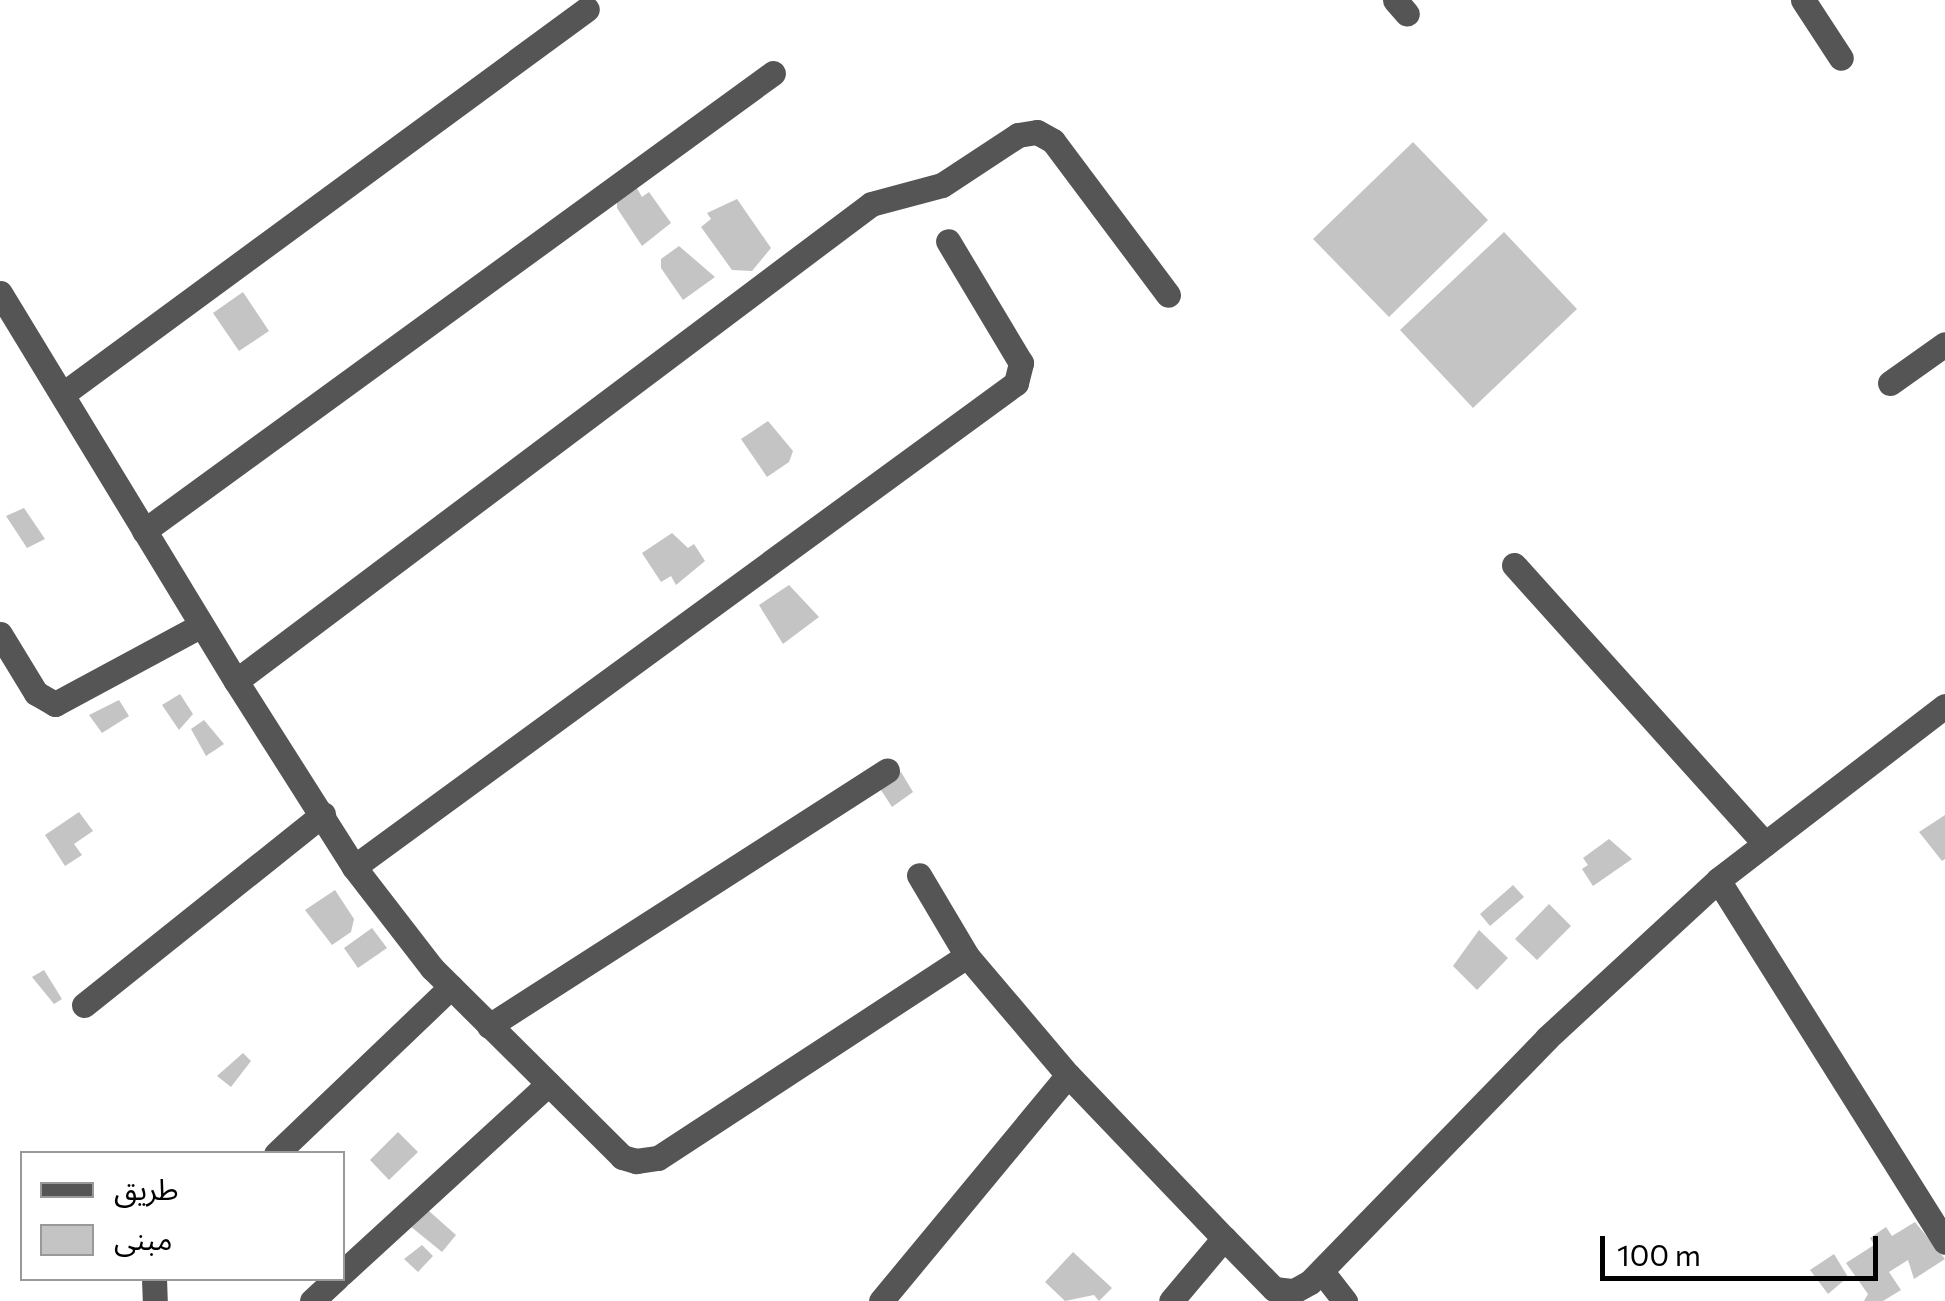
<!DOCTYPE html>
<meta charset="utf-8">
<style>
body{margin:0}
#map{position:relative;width:1945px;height:1301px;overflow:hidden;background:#fff;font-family:Commissioner,"Noto Sans Arabic",sans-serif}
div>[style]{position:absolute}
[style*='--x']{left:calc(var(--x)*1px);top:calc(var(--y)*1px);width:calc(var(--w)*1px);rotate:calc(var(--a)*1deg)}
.building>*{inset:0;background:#c4c4c4}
.minor>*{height:25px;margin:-12.5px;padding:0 12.5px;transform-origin:12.5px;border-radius:12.5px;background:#555}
span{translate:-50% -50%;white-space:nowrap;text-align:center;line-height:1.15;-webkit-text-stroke:9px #fff;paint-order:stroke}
.legend{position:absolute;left:20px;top:1151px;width:325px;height:130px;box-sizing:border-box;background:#fff;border:2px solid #999;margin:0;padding:12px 18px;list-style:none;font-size:30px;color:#000}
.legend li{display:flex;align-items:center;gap:20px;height:50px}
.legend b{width:50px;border:2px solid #999}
.scale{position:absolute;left:1600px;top:1236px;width:278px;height:45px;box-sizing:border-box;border:5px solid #000;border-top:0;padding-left:12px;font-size:30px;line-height:35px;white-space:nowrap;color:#000;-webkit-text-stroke:8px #fff;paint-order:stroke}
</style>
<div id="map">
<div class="building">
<i style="clip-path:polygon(1413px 142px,1488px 220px,1389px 317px,1313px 239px)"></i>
<i style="clip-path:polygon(635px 185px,642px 197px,649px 192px,671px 223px,642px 246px,617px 208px,617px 199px)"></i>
<i style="clip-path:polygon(737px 199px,771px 248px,752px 271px,732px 270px,701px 227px,711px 219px,707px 213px)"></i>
<i style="clip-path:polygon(1504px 232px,1577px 309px,1473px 408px,1400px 330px)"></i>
<i style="clip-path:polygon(679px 246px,715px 277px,683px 300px,661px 268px,661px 259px)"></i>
<i style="clip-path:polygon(243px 292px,269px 331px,239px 351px,213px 313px)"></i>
<i style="clip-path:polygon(768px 421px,793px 451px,789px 462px,767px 477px,741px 439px)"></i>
<i style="clip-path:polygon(24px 508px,45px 539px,27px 548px,6px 516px)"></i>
<i style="clip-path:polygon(672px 533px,688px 548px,694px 544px,705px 561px,676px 585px,671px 576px,661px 582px,642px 553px)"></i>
<i style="clip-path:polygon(789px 585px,819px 617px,783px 644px,759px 605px)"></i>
<i style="clip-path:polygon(180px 694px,193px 714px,179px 730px,162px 705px)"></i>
<i style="clip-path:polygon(119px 700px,129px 716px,102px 733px,89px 715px)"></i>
<i style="clip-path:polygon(204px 720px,224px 744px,206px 756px,191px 729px)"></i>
<i style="clip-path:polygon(901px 772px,913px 792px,892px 807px,879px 787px)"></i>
<i style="clip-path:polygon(79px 812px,93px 831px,74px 844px,82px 855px,65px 866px,45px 835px)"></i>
<i style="clip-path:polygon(1945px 815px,1945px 859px,1942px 861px,1919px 832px)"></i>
<i style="clip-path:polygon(1609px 839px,1632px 859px,1593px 886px,1582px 869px,1588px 865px,1583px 858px)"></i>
<i style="clip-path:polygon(1513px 885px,1524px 897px,1490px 926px,1480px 914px)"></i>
<i style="clip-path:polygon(335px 890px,354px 919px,351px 932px,332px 945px,305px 910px)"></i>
<i style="clip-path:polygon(1549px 904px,1571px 926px,1537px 960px,1515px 939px)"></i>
<i style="clip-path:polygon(372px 928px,387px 948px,358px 968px,344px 948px)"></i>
<i style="clip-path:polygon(1479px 930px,1508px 958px,1477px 990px,1453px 966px)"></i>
<i style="clip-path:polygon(44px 970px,62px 999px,54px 1004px,32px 977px)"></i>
<i style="clip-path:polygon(243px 1053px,251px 1061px,231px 1087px,217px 1076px)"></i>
<i style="clip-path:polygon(398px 1132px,418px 1152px,389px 1180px,370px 1160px)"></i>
<i style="clip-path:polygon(429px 1211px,456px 1235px,442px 1252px,410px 1226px)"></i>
<i style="clip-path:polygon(1915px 1222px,1945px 1259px,1914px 1279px,1908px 1260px,1889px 1272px,1901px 1290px,1883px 1301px,1864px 1301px,1868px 1294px,1846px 1263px,1874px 1245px,1870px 1238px,1886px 1227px,1892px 1236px)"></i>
<i style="clip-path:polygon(422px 1245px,433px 1256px,418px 1272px,404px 1259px)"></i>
<i style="clip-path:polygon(1073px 1252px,1112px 1288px,1099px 1301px,1094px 1295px,1065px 1301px,1045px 1282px)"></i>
<i style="clip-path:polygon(1834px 1254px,1848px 1277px,1828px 1294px,1810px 1270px)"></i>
</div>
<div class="minor">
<i style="--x:1395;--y:0;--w:18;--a:49"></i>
<i style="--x:1803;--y:0;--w:69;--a:56.8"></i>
<i style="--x:0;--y:293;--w:454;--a:58.7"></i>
<i style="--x:236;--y:681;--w:794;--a:-36.91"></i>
<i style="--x:871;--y:204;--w:73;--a:-15"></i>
<i style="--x:942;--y:185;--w:91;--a:-33.3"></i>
<i style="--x:1018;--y:135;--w:19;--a:-9"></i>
<i style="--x:1037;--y:132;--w:18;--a:29"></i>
<i style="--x:1053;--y:141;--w:192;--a:53.2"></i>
<i style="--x:1890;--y:383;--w:67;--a:-35.3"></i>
<i style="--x:63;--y:394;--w:650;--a:-36.31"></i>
<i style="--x:144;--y:531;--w:778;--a:-36.06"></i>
<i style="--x:1514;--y:565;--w:375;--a:48"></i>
<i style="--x:0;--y:634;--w:69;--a:58.6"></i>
<i style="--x:36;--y:693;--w:22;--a:30"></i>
<i style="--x:55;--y:704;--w:165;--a:-28.3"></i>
<i style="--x:236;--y:681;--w:220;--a:57.6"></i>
<i style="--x:354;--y:867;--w:128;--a:52.3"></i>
<i style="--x:432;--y:968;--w:268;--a:44.8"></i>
<i style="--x:622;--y:1157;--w:15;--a:16"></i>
<i style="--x:636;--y:1161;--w:22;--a:-8"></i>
<i style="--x:658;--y:1158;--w:369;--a:-33.2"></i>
<i style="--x:967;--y:956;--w:94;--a:-120.7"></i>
<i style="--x:354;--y:867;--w:820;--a:-36.17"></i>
<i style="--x:1016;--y:383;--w:21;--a:-76"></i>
<i style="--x:1021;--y:363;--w:142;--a:-120.9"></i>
<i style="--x:1718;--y:880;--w:427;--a:57.9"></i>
<i style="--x:967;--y:956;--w:156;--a:49.7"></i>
<i style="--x:1068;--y:1075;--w:226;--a:46.3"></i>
<i style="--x:1224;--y:1238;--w:82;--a:130.1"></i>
<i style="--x:84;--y:1005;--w:306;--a:-38.6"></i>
<i style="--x:489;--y:1026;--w:473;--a:-32.7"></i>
<i style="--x:276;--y:1154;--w:242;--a:-43.7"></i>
<i style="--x:1224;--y:1238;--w:71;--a:45.6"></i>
<i style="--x:1274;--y:1289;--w:20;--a:6"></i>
<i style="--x:1294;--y:1291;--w:18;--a:-29"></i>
<i style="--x:1310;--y:1282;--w:340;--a:-45.8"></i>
<i style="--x:1547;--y:1038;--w:233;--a:-42.7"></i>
<i style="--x:1718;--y:880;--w:286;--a:-37.5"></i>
<i style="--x:342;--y:1273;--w:280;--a:-42.5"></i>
<i style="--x:1323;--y:1273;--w:36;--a:52"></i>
<i style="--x:154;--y:1278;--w:23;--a:88"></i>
<i style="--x:312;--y:1301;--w:34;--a:-43"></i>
<i style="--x:881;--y:1301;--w:293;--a:-50.4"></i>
</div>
<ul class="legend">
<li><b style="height:12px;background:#555"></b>طريق</li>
<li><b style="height:28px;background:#c4c4c4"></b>مبنى</li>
</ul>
<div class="scale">100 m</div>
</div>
